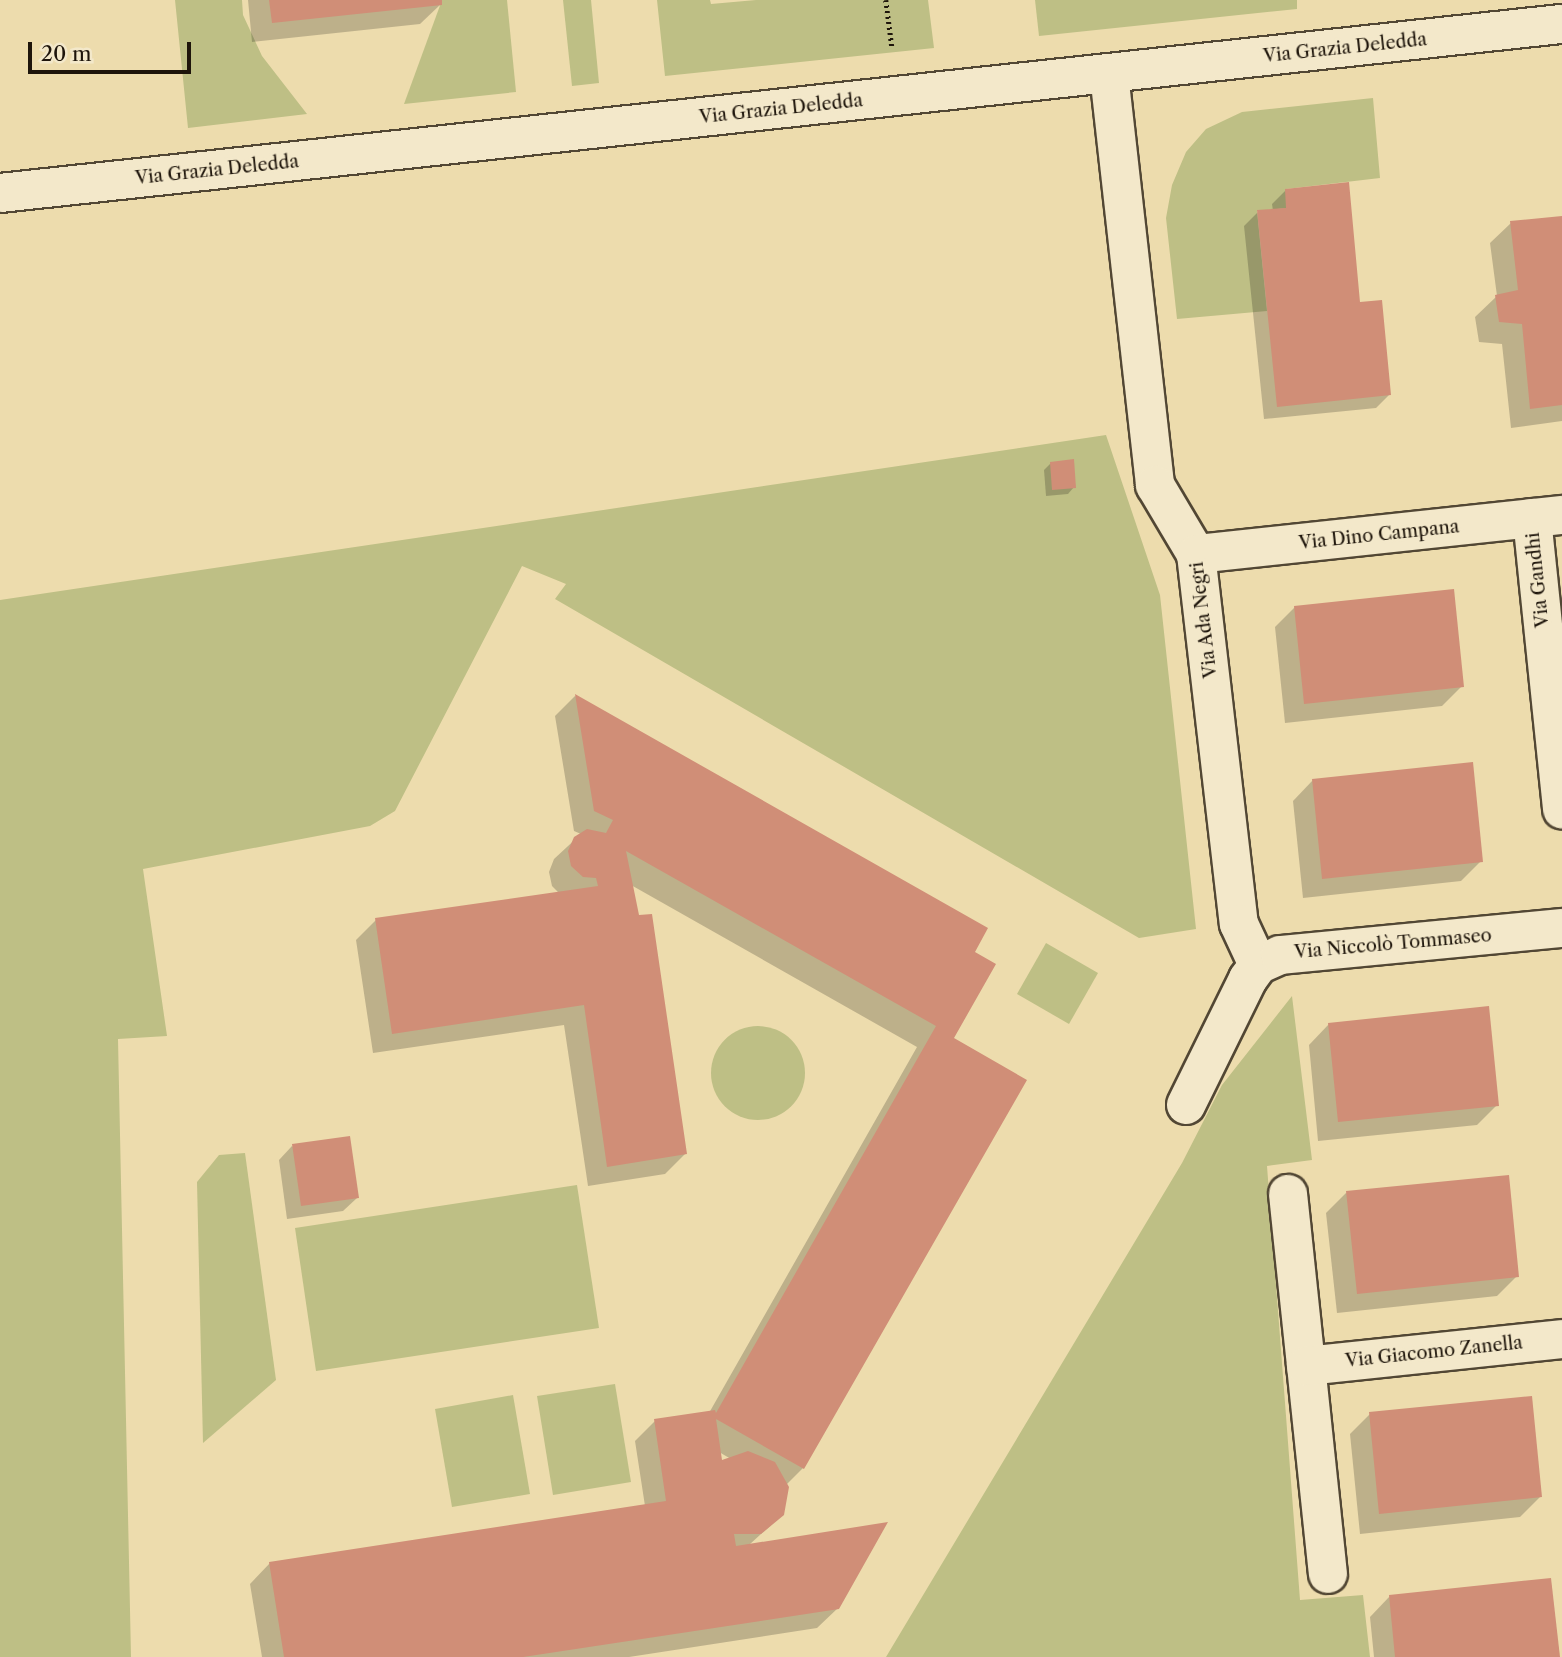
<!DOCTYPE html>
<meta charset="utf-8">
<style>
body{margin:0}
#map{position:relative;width:1562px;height:1657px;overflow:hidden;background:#eddcad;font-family:"Libre Caslon Text",serif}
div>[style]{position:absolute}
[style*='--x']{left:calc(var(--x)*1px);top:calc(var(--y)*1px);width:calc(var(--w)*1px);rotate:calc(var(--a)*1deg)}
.green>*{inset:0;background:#bebf85}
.round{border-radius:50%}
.shadow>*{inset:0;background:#0003}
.building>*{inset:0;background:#d08e77}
.path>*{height:4.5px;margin-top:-2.25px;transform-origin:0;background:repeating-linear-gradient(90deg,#1e150b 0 2px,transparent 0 5.5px)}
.roads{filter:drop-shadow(2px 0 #524734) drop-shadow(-2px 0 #524734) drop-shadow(0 2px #524734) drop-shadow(0 -2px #524734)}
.street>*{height:38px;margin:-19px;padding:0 19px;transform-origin:19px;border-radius:19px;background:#f3e8ca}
span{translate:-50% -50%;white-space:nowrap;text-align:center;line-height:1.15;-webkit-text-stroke:5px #f3e8ca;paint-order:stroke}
.street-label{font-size:18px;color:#1e150b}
.scale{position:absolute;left:28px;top:42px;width:163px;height:32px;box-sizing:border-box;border:4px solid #1e150b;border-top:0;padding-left:9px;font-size:21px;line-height:24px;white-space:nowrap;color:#1e150b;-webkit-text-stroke:5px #f3e8ca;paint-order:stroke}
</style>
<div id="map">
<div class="green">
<i style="clip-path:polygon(175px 0,242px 0,243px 15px,262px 56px,307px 114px,188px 128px)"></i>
<i style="clip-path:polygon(442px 0,507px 0,516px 92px,404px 104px)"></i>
<i style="clip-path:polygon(563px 0,591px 0,599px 83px,572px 86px)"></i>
<i style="clip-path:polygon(657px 0,710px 0,711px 4px,756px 0,928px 0,934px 48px,665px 76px)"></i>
<i style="clip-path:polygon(1035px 0,1297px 0,1297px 9px,1039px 36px)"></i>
<i style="clip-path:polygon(1373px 98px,1380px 178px,1286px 189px,1286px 208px,1257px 211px,1267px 311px,1177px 319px,1166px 218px,1172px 185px,1186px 152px,1206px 129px,1242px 112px)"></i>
<i style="clip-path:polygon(1106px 435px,1160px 595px,1196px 929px,1139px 938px,555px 599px,566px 584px,522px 566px,395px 811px,370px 826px,143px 869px,167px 1036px,118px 1039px,131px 1657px,0 1657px,0 600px)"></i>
<i style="clip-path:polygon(1046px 943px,1098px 973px,1069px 1024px,1017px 994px)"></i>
<i style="clip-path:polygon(1292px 996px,1312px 1160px,1267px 1166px,1300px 1600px,1363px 1595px,1370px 1657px,886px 1657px,1182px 1163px,1222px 1085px)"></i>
<i class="round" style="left:711px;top:1026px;width:94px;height:94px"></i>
<i style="clip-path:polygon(245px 1153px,276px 1380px,203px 1443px,197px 1182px,219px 1155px)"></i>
<i style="clip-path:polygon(577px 1185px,599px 1328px,316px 1371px,295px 1228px)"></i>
<i style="clip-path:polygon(615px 1384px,631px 1482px,553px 1495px,537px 1396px)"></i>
<i style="clip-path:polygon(513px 1395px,530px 1494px,452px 1507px,435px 1409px)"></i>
</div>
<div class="shadow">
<i style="clip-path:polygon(248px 0,440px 0,441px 4px,420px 24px,252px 42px)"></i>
<i style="clip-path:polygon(1286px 190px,1389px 395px,1376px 408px,1264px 419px,1244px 226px,1258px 212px,1273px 211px,1272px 204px)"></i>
<i style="clip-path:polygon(1562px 218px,1562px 421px,1511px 428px,1502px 344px,1479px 342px,1475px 317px,1497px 296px,1490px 243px,1511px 223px)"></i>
<i style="clip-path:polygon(1051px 463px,1074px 487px,1068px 494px,1046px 496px,1044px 470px)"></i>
<i style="clip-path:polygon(1295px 607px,1462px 686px,1442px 706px,1285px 723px,1275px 627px)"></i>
<i style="clip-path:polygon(evenodd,575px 696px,986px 929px,972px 952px,951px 1039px,803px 1468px,786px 1485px,782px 1515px,749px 1545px,838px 1608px,817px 1628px,629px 1657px,262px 1657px,250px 1584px,270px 1563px,645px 1506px,635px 1441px,655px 1421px,709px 1413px,917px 1047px,631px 885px,685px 1154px,665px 1174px,588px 1186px,564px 1025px,373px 1053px,356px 940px,376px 920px,559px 893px,552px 886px,549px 872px,554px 859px,581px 834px,574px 831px,555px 716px,575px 696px,719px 1452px,731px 1459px,721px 1462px,719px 1452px)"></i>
<i style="clip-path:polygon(1313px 780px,1481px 861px,1461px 881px,1303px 898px,1293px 801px)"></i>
<i style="clip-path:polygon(1329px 1024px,1497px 1105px,1477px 1125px,1318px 1141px,1309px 1045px)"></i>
<i style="clip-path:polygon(292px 1146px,357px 1198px,343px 1211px,287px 1219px,279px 1160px)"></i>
<i style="clip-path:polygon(1346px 1193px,1517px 1276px,1497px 1296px,1337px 1313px,1326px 1213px)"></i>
<i style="clip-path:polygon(1370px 1414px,1540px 1497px,1520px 1517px,1360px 1534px,1350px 1434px)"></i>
<i style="clip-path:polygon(1390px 1596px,1558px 1657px,1374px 1657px,1370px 1617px)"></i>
</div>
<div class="building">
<i style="clip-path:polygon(269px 0,442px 0,442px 5px,272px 23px)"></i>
<i style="clip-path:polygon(1349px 182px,1360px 302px,1382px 300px,1391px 395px,1277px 407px,1257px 210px,1286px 208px,1285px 189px)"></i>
<i style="clip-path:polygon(1562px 216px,1562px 405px,1530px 409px,1522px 324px,1499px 322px,1495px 295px,1518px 290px,1510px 221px)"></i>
<i style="clip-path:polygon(1074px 459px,1076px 488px,1052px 490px,1050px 462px)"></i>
<i style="clip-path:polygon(1454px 589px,1464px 687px,1304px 704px,1294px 606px)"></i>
<i style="clip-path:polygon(575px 694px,988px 928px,975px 952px,996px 964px,954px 1038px,1027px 1080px,804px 1469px,716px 1419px,722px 1460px,748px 1451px,775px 1462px,789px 1487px,784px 1515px,761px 1534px,734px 1534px,736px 1546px,888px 1522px,839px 1609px,523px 1657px,284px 1657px,269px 1562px,666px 1501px,654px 1419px,715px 1410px,716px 1413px,936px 1026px,626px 851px,639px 915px,652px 914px,687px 1154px,607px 1167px,584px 1005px,392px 1034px,375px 918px,598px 886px,596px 878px,583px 877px,571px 866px,568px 851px,574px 837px,587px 829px,606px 833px,613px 820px,594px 811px)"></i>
<i style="clip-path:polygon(1473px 762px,1483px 862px,1322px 879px,1312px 779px)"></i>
<i style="clip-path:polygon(1489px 1006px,1499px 1106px,1338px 1122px,1328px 1023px)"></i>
<i style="clip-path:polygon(350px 1136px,359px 1198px,301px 1206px,292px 1144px)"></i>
<i style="clip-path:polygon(1509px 1175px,1519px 1277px,1357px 1294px,1346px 1191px)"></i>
<i style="clip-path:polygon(1532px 1396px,1542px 1497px,1379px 1514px,1369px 1412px)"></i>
<i style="clip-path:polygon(1551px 1578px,1560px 1657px,1395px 1657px,1389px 1595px)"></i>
</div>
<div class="path">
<i style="--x:886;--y:0;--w:47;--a:82.7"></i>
</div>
<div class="roads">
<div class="street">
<i style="--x:1109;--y:74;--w:414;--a:83.6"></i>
<i style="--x:1155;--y:485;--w:80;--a:59.3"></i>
<i style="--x:1196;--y:554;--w:372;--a:83.4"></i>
<i style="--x:1239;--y:924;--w:45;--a:65.1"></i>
<i style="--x:0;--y:193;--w:1571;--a:-6.18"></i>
<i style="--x:1532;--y:518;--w:293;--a:84.1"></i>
<i style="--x:1196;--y:554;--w:368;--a:-6.1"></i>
<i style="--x:1186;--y:1105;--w:140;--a:-63.8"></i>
<i style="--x:1248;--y:979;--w:17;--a:-54"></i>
<i style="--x:1258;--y:965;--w:24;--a:-24"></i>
<i style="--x:1280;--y:955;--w:283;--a:-5.5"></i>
<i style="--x:1288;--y:1194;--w:382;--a:84"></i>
<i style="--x:1306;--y:1366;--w:257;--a:-6"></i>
</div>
</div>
<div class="street-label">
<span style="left:1345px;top:48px;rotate:-6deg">Via Grazia Deledda</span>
<span style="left:781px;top:109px;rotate:-6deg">Via Grazia Deledda</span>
<span style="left:217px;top:170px;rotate:-6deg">Via Grazia Deledda</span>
<span style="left:1379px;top:535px;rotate:-6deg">Via Dino Campana</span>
<span style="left:1538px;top:580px;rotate:-96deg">Via Gandhi</span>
<span style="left:1204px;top:620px;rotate:-97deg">Via Ada Negri</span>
<span style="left:1393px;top:944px;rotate:-5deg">Via Niccolò Tommaseo</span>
<span style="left:1434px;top:1352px;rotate:-6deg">Via Giacomo Zanella</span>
</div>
<div class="scale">20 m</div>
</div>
